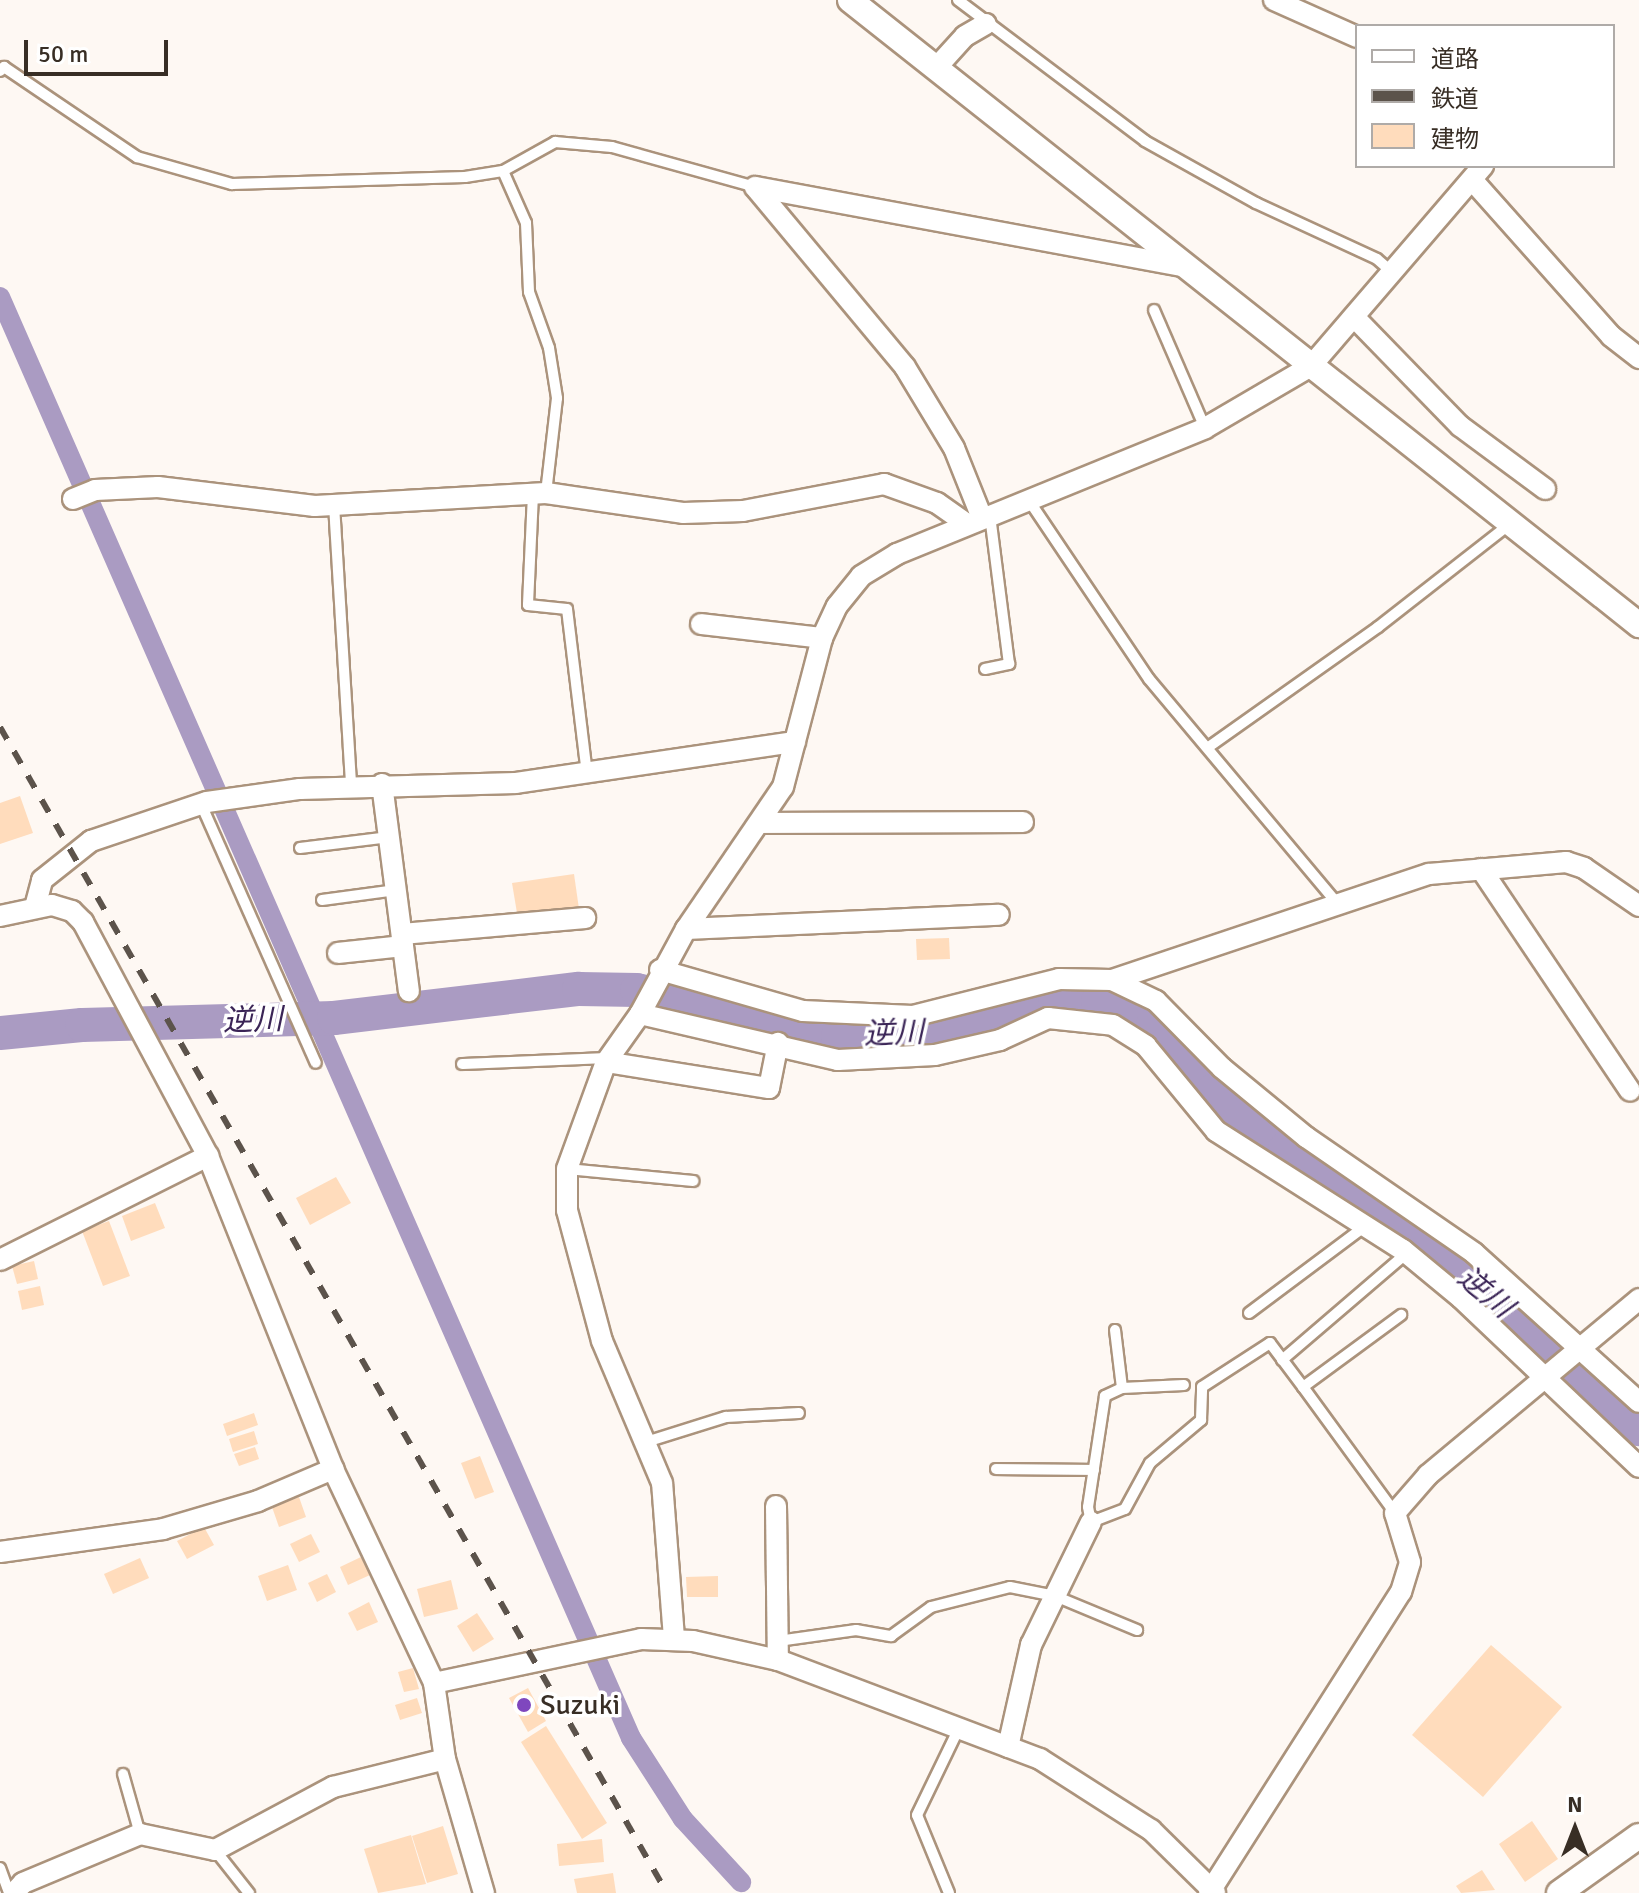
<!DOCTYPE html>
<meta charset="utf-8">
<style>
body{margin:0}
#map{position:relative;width:1639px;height:1893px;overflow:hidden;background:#fef8f3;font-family:Signika,"Noto Sans JP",sans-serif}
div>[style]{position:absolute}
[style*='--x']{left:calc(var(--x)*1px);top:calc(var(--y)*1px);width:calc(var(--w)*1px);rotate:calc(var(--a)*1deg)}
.canal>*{height:20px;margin:-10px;padding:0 10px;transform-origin:10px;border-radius:10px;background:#aa9bc2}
.river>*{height:34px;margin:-17px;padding:0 17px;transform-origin:17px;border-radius:17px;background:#aa9bc2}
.building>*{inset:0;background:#ffdcbc}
.roads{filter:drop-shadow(2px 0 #ab937c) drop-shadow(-2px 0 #ab937c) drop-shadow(0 2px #ab937c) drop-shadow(0 -2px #ab937c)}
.service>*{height:10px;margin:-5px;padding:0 5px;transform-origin:5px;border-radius:5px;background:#fff}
.minor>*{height:20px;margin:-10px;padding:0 10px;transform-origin:10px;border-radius:10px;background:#fff}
.tertiary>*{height:24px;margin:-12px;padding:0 12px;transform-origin:12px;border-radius:12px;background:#fff}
.rail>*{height:6px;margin-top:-3px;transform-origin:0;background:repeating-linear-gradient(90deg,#5c534b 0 14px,transparent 0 28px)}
.dots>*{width:22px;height:22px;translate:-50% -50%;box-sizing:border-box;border:4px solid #fff;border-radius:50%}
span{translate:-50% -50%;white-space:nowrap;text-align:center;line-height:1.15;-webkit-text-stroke:7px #fff;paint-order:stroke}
.poi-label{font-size:28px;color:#382e25}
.left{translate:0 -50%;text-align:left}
.water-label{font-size:30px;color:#3a2456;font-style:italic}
.legend{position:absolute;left:1355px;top:24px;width:260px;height:144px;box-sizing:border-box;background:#fff;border:2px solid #afaba8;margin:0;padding:10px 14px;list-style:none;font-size:24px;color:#382e25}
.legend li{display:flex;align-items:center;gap:16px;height:40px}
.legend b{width:40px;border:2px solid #afaba8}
.north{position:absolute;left:1535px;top:1789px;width:80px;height:80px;-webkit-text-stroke:6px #fff;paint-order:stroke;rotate:0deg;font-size:22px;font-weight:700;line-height:32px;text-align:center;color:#382e25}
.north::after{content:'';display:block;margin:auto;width:28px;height:36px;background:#382e25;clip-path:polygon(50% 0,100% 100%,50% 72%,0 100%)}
.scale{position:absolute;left:24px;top:40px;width:144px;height:36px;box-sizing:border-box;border:4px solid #382e25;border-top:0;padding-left:10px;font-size:24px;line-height:28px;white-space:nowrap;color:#382e25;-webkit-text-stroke:6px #fff;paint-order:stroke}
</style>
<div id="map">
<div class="canal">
<i style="--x:0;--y:297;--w:1573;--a:66.35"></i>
<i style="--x:631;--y:1738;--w:96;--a:57.3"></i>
<i style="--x:683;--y:1819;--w:86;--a:47.4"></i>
</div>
<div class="river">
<i style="--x:0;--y:1033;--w:82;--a:-5.6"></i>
<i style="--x:82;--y:1025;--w:252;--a:-1.6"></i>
<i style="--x:334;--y:1018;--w:247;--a:-6.8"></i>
<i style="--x:579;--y:989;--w:58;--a:1"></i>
<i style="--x:637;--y:990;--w:206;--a:12.9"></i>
<i style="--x:838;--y:1036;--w:92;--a:-0.6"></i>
<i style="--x:930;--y:1035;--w:129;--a:-14.4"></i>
<i style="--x:1055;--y:1003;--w:43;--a:-2.7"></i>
<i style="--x:1098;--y:1001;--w:60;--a:23.6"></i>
<i style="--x:1153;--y:1025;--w:89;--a:47.7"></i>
<i style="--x:1213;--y:1091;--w:92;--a:38.9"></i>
<i style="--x:1285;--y:1149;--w:233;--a:35.1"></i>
<i style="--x:1476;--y:1283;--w:219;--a:41.9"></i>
</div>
<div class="building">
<i style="clip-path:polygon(20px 796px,33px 833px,0 844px,0 803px)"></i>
<i style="clip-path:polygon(574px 874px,579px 909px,518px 919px,512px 883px)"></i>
<i style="clip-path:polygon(949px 938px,950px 959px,917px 960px,916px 939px)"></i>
<i style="clip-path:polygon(336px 1177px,351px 1203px,310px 1225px,296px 1198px)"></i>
<i style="clip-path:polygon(155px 1203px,165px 1228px,131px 1241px,122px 1216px)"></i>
<i style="clip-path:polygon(109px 1221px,130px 1276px,103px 1286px,82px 1231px)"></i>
<i style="clip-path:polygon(34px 1261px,38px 1279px,17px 1284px,12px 1266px)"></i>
<i style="clip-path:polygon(40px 1286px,44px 1305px,22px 1310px,18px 1291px)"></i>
<i style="clip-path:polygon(254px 1413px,258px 1425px,227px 1436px,223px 1424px)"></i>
<i style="clip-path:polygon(254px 1431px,258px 1444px,233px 1452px,229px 1439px)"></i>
<i style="clip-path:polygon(255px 1447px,259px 1459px,239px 1466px,234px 1454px)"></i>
<i style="clip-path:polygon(480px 1456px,494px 1492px,475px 1499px,461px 1463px)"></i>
<i style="clip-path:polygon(299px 1497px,306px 1517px,279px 1527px,272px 1507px)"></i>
<i style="clip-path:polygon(204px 1527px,214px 1545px,187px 1559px,177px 1541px)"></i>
<i style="clip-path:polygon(311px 1534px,320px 1552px,299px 1562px,290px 1544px)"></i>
<i style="clip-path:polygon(361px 1557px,370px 1575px,348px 1585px,340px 1567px)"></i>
<i style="clip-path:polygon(140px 1558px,149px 1578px,113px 1594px,104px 1574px)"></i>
<i style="clip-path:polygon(288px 1565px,297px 1590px,267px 1601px,258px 1576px)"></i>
<i style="clip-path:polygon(327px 1574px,336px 1592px,317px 1602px,308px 1583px)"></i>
<i style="clip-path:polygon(718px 1576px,718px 1597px,687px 1597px,686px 1577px)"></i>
<i style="clip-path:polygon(451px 1580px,458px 1609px,424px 1617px,417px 1589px)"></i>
<i style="clip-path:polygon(369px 1602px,378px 1622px,357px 1631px,348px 1613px)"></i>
<i style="clip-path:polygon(477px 1613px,494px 1639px,473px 1652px,457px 1626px)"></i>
<i style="clip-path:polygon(1491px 1645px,1562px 1707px,1483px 1797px,1412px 1735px)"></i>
<i style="clip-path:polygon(413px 1668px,419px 1689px,404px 1692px,398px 1672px)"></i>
<i style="clip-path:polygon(528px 1688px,546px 1721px,528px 1732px,509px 1698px)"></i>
<i style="clip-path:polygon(417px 1698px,422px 1713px,400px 1720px,395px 1705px)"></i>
<i style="clip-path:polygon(546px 1726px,607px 1823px,582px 1839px,521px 1742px)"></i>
<i style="clip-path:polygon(1532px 1821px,1558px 1859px,1525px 1882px,1499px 1844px)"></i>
<i style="clip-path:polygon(443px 1826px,458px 1874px,427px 1883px,412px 1836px)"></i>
<i style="clip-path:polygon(411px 1835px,426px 1884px,378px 1893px,364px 1849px)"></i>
<i style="clip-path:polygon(602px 1839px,604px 1862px,559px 1866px,557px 1844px)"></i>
<i style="clip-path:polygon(1482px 1870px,1495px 1890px,1461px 1893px,1456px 1886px)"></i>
<i style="clip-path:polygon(613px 1873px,616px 1893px,577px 1893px,574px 1879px)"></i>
</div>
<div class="roads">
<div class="service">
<i style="--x:958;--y:0;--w:234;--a:37"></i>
<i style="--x:1145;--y:141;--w:127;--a:29.2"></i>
<i style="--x:1256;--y:203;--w:133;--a:24.8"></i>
<i style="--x:1377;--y:259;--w:21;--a:41"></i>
<i style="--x:0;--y:71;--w:6;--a:-45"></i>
<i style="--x:4;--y:67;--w:161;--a:34.1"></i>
<i style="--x:137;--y:157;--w:99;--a:15.9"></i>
<i style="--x:232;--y:184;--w:233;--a:-1.7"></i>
<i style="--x:465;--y:177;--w:38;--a:-9"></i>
<i style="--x:503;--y:171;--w:60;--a:-29.1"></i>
<i style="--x:555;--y:142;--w:57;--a:5"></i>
<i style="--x:612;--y:147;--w:148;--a:15.6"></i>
<i style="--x:503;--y:171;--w:57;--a:66.1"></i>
<i style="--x:526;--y:223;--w:69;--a:87.5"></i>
<i style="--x:529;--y:292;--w:59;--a:70.3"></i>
<i style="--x:549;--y:348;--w:51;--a:80.9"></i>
<i style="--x:557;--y:398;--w:96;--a:96.6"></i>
<i style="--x:1154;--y:310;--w:129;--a:66.6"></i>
<i style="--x:533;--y:494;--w:111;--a:92.6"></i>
<i style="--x:528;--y:605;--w:39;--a:6"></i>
<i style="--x:567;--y:609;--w:166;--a:83.1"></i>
<i style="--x:1030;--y:502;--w:213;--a:56.1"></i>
<i style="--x:1149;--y:679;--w:292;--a:50"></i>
<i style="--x:334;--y:505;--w:282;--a:86.5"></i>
<i style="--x:985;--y:669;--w:25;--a:-12"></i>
<i style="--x:1009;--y:664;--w:150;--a:-97.3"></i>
<i style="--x:1210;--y:746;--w:206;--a:-35.3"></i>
<i style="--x:1378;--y:627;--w:167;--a:-38"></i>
<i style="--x:201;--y:804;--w:283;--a:66.1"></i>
<i style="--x:300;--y:848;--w:90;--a:-7"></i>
<i style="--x:322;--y:900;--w:75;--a:-7.7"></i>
<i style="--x:462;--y:1064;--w:146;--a:-2.4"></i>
<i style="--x:567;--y:1169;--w:127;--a:5.4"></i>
<i style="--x:1249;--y:1313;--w:144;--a:-36.8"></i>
<i style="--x:1115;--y:1330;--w:58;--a:83.1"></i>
<i style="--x:1122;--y:1388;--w:62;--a:-2.8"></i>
<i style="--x:1282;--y:1360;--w:165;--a:-40.6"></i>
<i style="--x:1122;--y:1388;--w:19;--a:155"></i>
<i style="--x:1105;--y:1396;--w:112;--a:98.7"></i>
<i style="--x:1088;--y:1507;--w:15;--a:79"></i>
<i style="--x:1091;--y:1522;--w:36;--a:-21"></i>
<i style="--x:1125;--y:1509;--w:52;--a:-61.5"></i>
<i style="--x:1150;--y:1463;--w:67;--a:-40.1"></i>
<i style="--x:1201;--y:1420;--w:33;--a:-88"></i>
<i style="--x:1202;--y:1387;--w:81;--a:-32.9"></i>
<i style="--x:1270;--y:1343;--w:55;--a:53.1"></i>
<i style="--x:646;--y:1442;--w:84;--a:-17.4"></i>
<i style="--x:726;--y:1417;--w:73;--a:-3.1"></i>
<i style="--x:996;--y:1469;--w:98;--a:0.6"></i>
<i style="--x:1395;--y:1513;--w:156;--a:-126.1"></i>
<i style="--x:1303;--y:1387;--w:122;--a:-36.3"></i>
<i style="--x:778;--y:1641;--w:79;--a:-8"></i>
<i style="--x:856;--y:1630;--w:36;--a:10"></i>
<i style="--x:891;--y:1636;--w:49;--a:-35.9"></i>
<i style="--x:931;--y:1607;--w:81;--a:-14.2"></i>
<i style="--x:1010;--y:1587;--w:46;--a:11.3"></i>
<i style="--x:1055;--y:1596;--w:89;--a:22.5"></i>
<i style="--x:123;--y:1774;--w:62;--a:74.2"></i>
<i style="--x:215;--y:1850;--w:55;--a:51.7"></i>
<i style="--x:0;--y:1868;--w:27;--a:70"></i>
<i style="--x:949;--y:1893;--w:84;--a:-112.3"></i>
<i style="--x:917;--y:1815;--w:97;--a:-64.2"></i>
</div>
<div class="minor">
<i style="--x:1274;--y:0;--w:91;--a:24"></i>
<i style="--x:936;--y:68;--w:43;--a:-47.8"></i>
<i style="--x:965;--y:36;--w:24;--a:-30"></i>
<i style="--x:1474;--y:182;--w:206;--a:48.3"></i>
<i style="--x:1611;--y:336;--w:36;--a:38"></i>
<i style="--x:1354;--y:317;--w:152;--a:45.8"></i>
<i style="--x:1460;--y:426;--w:106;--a:36.5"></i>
<i style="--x:73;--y:499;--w:24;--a:-22"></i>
<i style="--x:95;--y:490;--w:63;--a:-2.7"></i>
<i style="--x:158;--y:487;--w:158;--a:6.9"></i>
<i style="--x:315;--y:506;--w:231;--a:-3.2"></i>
<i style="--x:546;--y:493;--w:138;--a:8.3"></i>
<i style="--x:683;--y:513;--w:60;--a:-1.9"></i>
<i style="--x:743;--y:511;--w:144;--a:-10.8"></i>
<i style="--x:884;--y:484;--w:56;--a:19.7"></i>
<i style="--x:937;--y:503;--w:35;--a:35"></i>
<i style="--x:982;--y:518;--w:75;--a:-111.8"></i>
<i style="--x:954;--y:448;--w:95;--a:-121.2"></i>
<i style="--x:905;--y:367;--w:234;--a:-129.8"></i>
<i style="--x:755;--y:187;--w:440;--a:10.5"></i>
<i style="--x:701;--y:624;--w:122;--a:6.6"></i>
<i style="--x:382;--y:784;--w:209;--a:82.6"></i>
<i style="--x:762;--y:823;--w:261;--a:-0.2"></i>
<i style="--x:1481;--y:869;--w:267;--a:56.1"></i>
<i style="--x:35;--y:907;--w:28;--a:-75"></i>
<i style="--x:42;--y:880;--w:63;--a:-38.5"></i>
<i style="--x:91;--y:841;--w:122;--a:-18.6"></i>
<i style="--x:207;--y:802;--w:94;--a:-8"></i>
<i style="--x:300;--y:789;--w:216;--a:-1.6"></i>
<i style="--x:516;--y:783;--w:282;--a:-8.4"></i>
<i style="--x:0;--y:916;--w:53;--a:-11.9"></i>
<i style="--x:52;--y:905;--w:21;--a:17"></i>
<i style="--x:72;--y:911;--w:16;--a:45"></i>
<i style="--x:83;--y:922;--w:265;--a:61.9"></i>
<i style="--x:208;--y:1156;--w:337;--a:68.2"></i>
<i style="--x:333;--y:1469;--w:237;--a:64.7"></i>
<i style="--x:434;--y:1683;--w:77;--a:81.8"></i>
<i style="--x:445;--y:1759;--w:140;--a:73.8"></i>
<i style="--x:686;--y:929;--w:313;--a:-2.6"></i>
<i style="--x:402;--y:934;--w:184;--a:-5"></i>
<i style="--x:338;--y:953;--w:65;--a:-6.1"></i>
<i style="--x:660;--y:970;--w:149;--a:16"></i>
<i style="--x:803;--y:1011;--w:110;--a:2.6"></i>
<i style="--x:913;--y:1016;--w:151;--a:-14.2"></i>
<i style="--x:1059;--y:979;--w:53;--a:1.1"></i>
<i style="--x:1112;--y:980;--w:49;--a:25.5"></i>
<i style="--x:1156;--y:1001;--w:94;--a:45.4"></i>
<i style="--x:1222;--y:1068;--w:109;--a:39.4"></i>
<i style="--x:1306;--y:1137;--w:204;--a:34.6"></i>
<i style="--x:1474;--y:1253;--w:222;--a:42.1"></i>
<i style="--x:1112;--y:980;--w:334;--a:-18.5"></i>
<i style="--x:1429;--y:874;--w:138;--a:-5"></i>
<i style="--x:1566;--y:862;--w:19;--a:18"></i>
<i style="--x:1584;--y:868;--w:67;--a:34.6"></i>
<i style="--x:640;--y:1014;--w:203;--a:13.1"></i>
<i style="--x:838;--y:1060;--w:97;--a:-3"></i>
<i style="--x:935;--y:1055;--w:67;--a:-13"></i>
<i style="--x:1000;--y:1040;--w:53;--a:-24.6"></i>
<i style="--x:1048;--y:1018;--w:65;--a:6.1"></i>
<i style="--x:1113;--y:1025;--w:39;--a:32"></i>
<i style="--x:1146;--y:1046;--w:110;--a:50.5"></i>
<i style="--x:1216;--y:1131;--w:222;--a:32.5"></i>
<i style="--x:1403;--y:1250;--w:75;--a:39.6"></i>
<i style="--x:1461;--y:1298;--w:245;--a:43.5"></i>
<i style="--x:606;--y:1062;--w:165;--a:9.1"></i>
<i style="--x:769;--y:1088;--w:46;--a:-78.7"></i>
<i style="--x:0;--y:1260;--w:233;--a:-26.6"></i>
<i style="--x:776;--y:1506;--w:154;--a:89.3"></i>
<i style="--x:0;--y:1552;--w:165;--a:-8"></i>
<i style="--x:163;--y:1529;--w:99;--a:-16.4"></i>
<i style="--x:258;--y:1501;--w:82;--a:-23.1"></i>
<i style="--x:674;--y:1638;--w:155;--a:-94.4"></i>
<i style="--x:662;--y:1483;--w:154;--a:-112.9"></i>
<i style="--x:602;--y:1341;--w:136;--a:-105"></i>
<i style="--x:567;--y:1210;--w:41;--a:-90"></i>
<i style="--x:567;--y:1169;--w:114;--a:-70"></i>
<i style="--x:606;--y:1062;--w:59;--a:-54.7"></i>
<i style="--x:640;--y:1014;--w:97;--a:-61.6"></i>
<i style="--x:686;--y:929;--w:172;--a:-55.7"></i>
<i style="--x:783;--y:787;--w:154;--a:-75.3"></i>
<i style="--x:822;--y:638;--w:35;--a:-65"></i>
<i style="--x:837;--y:606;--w:38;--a:-51"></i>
<i style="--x:861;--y:576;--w:42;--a:-31.4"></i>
<i style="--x:897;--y:554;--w:333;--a:-22.2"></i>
<i style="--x:1205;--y:428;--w:123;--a:-30.3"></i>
<i style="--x:1311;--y:366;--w:264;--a:-49.3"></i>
<i style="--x:434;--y:1683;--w:212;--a:-12"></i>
<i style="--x:641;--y:1639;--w:52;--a:2.2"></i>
<i style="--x:693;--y:1641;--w:87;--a:12.6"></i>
<i style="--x:778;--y:1660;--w:280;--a:20.7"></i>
<i style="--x:1040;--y:1759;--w:132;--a:32.6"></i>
<i style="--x:1151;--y:1830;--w:90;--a:44.5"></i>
<i style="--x:1008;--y:1747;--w:105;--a:-77.3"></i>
<i style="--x:1031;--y:1645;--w:137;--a:-64"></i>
<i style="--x:14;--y:1893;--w:13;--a:-48"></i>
<i style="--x:23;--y:1883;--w:127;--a:-22.7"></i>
<i style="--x:140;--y:1834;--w:77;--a:12"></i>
<i style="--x:215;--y:1850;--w:134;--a:-28.1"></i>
<i style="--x:333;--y:1787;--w:115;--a:-14"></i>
<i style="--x:1209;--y:1893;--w:357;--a:-57.5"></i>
<i style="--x:1401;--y:1592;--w:31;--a:-73"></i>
<i style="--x:1410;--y:1562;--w:51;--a:-107"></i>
<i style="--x:1395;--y:1513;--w:50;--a:-49"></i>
<i style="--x:1428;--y:1475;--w:275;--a:-39.8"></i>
</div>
<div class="tertiary">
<i style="--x:850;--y:0;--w:1007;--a:38.38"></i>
<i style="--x:1559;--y:1893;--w:98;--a:-35.5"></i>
</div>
</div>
<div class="rail">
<i style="--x:0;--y:727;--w:1343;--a:60.23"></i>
</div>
<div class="dots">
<i style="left:524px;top:1705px;background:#7f47be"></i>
</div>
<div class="poi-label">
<span class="left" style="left:540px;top:1705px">Suzuki</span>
</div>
<div class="water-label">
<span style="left:253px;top:1021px;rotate:-2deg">逆川</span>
<span style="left:894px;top:1034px;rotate:-2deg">逆川</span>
<span style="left:1485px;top:1293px;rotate:40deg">逆川</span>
</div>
<ul class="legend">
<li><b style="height:10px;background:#fff"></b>道路</li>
<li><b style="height:10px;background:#5c534b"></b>鉄道</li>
<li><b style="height:22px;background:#ffdcbc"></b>建物</li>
</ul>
<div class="north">N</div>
<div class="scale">50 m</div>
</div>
